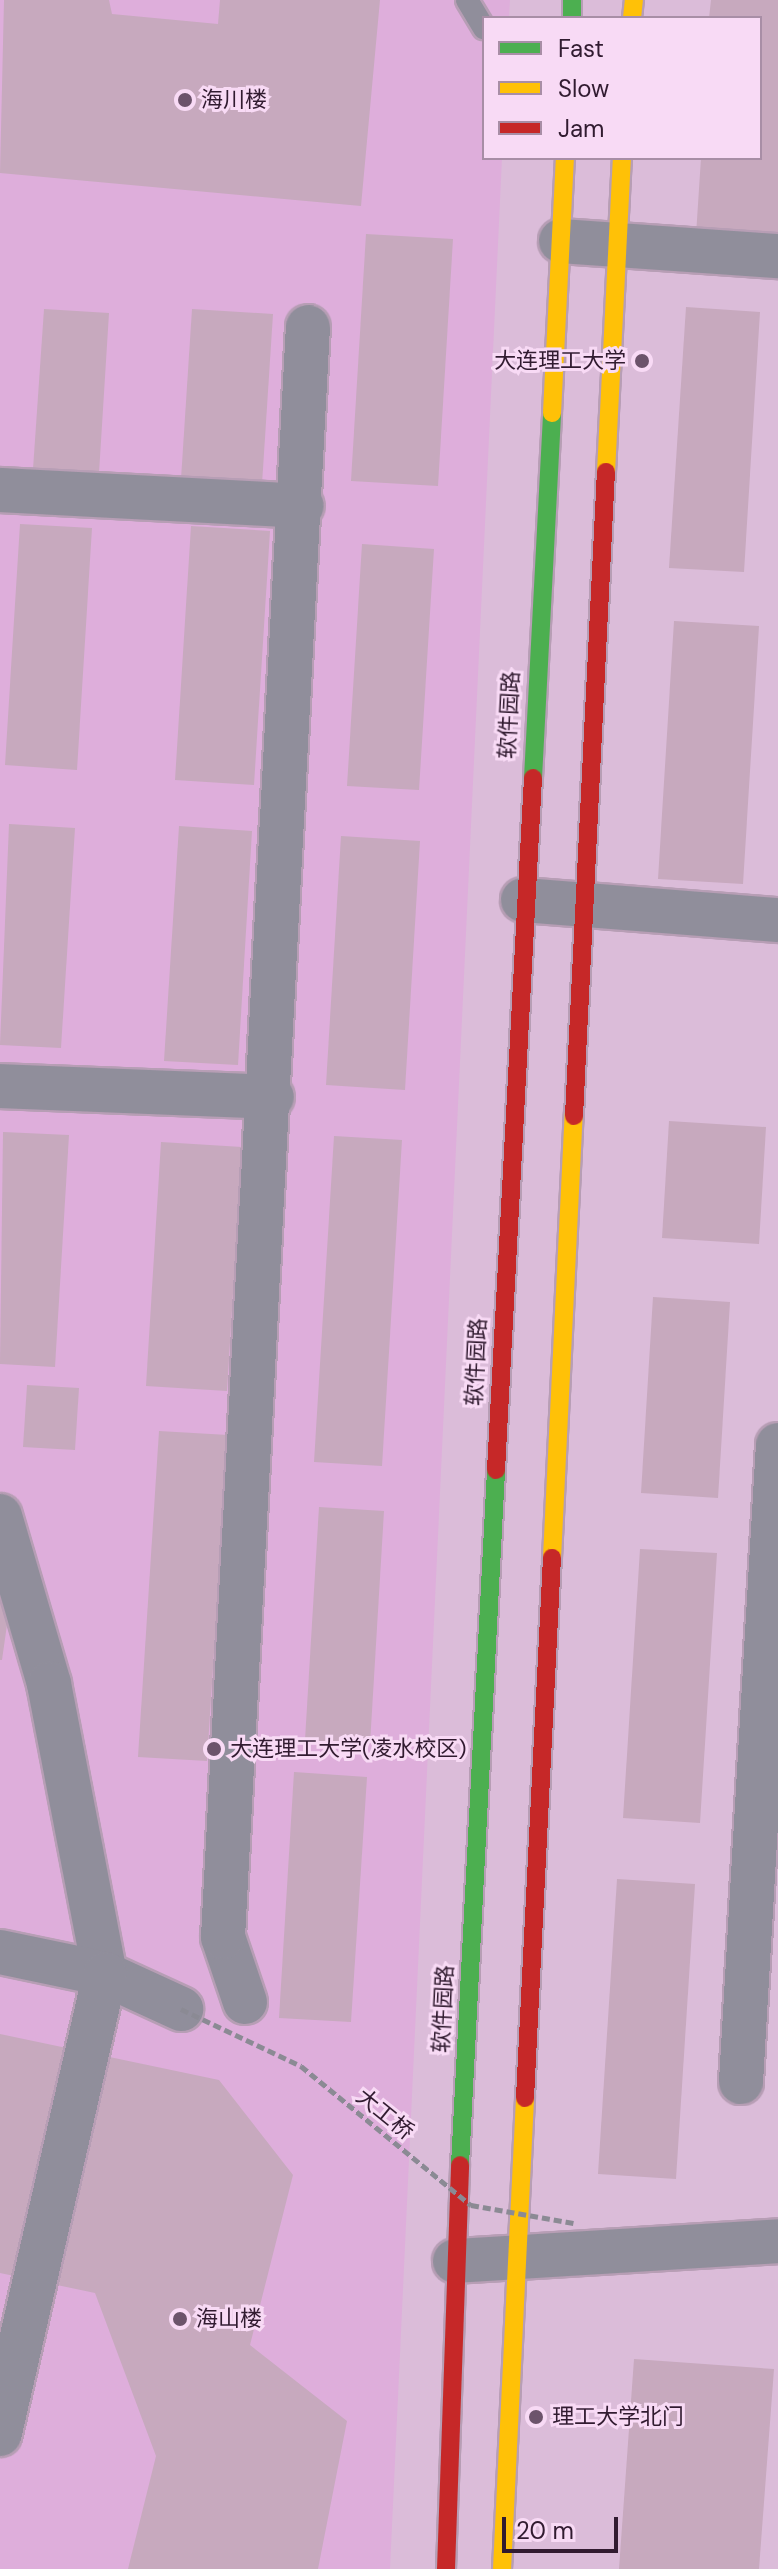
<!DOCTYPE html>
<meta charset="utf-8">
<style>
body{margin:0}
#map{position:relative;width:778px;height:2569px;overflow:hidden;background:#dbbcd9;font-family:"DM Sans","Noto Sans SC",sans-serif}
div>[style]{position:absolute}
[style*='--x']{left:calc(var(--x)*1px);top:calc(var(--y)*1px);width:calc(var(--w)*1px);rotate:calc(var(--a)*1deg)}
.built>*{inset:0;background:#deaedb}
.building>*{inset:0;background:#c7a9be}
.roads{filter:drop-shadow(2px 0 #b79eb5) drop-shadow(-2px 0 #b79eb5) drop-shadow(0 2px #b79eb5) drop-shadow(0 -2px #b79eb5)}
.lane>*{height:22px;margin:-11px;padding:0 11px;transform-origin:11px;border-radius:11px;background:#908e9b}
.street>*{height:44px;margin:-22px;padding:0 22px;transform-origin:22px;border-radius:22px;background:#908e9b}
.fast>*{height:18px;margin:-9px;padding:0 9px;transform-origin:9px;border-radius:9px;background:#4caf50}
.slow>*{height:18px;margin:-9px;padding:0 9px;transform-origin:9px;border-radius:9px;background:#ffc107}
.jam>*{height:18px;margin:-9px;padding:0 9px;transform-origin:9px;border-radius:9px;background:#c62828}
.path-bridge>*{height:5px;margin-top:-2.5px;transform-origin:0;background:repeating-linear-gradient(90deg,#8b8a94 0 8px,transparent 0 12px)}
.dots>*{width:22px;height:22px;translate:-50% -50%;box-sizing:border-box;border:4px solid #f8daf5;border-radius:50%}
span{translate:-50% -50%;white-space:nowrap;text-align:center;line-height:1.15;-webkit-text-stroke:6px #f8daf5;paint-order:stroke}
.poi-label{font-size:22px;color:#311b30}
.left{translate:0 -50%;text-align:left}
.right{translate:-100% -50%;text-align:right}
.street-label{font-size:22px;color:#311b30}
.legend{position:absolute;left:482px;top:16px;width:280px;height:144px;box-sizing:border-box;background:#f8daf5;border:2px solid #a88ea6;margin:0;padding:10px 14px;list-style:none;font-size:24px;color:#311b30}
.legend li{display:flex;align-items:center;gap:16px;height:40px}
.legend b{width:40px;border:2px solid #a88ea6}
.scale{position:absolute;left:502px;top:2517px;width:116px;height:36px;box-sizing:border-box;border:4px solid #311b30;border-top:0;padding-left:10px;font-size:24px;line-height:28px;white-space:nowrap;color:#311b30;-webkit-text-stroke:6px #f8daf5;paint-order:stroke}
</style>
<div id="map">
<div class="built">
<i style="clip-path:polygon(0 0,510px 0,509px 18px,484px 18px,484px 158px,502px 158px,390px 2569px,0 2569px)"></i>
</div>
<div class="building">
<i style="clip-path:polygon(4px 0,109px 0,112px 14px,218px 24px,220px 0,380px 0,361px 206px,0 173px)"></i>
<i style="clip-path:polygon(711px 0,778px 0,778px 240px,696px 235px,701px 158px,760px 158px,760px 18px,709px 18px)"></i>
<i style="clip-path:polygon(366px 234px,453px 239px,438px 486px,351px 481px)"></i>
<i style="clip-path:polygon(686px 307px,760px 312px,744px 572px,669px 568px)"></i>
<i style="clip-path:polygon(44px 309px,109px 313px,99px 473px,33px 469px)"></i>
<i style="clip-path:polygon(192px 309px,273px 314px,262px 484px,181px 479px)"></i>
<i style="clip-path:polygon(20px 524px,92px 528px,77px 770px,5px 765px)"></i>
<i style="clip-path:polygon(191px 526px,270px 531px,254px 785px,175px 780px)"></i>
<i style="clip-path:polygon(362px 544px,434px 549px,419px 790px,347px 786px)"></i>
<i style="clip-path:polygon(674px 621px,759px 626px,743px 884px,658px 879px)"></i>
<i style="clip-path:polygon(9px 824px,75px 828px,61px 1048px,0 1045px)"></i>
<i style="clip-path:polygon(179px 826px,252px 831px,238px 1065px,164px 1061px)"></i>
<i style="clip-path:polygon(341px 836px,420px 841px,405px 1090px,326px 1085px)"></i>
<i style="clip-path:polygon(669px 1121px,766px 1127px,759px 1244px,662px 1238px)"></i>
<i style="clip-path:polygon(3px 1132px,69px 1135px,55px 1367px,0 1364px)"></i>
<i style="clip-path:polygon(334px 1136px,402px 1140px,382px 1466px,314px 1462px)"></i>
<i style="clip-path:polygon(161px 1142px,242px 1147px,227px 1391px,146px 1386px)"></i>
<i style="clip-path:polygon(653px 1297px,730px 1302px,718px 1498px,641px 1493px)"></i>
<i style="clip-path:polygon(27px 1385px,79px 1388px,75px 1450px,23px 1447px)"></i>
<i style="clip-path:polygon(159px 1431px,228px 1435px,207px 1761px,138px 1757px)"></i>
<i style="clip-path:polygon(319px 1507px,384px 1511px,370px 1744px,305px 1740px)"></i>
<i style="clip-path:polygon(0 1523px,21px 1526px,2px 1660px,0 1660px)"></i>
<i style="clip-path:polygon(640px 1549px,717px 1553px,700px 1823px,623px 1818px)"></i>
<i style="clip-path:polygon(294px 1772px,367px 1777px,351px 2022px,279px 2018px)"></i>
<i style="clip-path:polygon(617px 1879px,695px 1884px,676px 2179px,598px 2174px)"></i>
<i style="clip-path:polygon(0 2034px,219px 2080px,293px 2175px,250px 2345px,347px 2421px,318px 2569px,128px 2569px,156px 2456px,95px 2293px,0 2273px)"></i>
<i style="clip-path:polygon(634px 2359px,774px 2369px,759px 2569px,619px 2569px)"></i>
</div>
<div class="roads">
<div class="lane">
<i style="--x:467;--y:0;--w:33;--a:59"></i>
</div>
<div class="street">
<i style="--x:561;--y:241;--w:218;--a:4"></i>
<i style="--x:0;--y:490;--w:302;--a:3"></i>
<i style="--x:523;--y:900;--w:256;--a:4.5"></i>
<i style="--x:0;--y:1086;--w:272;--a:2.3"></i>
<i style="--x:0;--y:1516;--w:175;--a:73.7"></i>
<i style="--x:49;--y:1684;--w:295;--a:79.1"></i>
<i style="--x:105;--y:1974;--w:84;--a:24.7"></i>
<i style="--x:0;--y:1952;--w:107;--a:11.8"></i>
<i style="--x:105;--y:1974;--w:472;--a:102.9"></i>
<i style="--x:245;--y:2002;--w:69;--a:-108.7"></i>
<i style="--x:223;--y:1937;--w:1612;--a:-86.98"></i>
<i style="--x:741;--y:2082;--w:638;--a:-86.68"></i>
<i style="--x:455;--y:2261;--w:324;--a:-3.5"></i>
</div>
<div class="fast">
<i style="--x:572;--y:0;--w:18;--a:90"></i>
<i style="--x:533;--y:778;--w:365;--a:-87"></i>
<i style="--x:460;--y:2165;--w:696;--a:-87.03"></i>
</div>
<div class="slow">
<i style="--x:632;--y:18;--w:18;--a:-84"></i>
<i style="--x:552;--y:413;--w:255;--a:-87.1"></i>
<i style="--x:606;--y:472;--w:314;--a:-87.1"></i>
<i style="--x:552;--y:1558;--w:443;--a:-87.2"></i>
<i style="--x:502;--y:2569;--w:472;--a:-87.2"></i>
</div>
<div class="jam">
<i style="--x:574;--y:1116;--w:645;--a:-87.16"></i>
<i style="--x:496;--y:1470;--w:693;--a:-86.94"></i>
<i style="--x:525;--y:2098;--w:541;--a:-87.14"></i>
<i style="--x:446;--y:2569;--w:404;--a:-88"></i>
</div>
</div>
<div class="path-bridge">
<i style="--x:181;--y:2009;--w:133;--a:25.4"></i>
<i style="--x:301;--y:2066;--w:220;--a:39.3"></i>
<i style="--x:471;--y:2205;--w:104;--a:10"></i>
</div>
<div class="dots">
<i style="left:185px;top:100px;background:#6c536b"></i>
<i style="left:642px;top:361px;background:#6c536b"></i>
<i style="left:214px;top:1749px;background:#6c536b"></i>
<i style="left:180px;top:2319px;background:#6c536b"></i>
<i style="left:536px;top:2417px;background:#6c536b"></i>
</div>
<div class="poi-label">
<span class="left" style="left:201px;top:100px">海川楼</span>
<span class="right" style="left:626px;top:361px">大连理工大学</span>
<span class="left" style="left:230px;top:1749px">大连理工大学(凌水校区)</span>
<span class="left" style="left:196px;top:2319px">海山楼</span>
<span class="left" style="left:552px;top:2417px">理工大学北门</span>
</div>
<div class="street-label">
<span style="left:509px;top:715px;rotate:-87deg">软件园路</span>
<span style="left:476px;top:1362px;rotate:-87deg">软件园路</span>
<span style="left:443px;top:2009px;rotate:-87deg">软件园路</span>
<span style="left:385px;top:2114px;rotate:39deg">大工桥</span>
</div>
<ul class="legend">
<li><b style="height:10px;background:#4caf50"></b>Fast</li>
<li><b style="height:10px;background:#ffc107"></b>Slow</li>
<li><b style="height:10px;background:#c62828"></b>Jam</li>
</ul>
<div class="scale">20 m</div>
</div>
